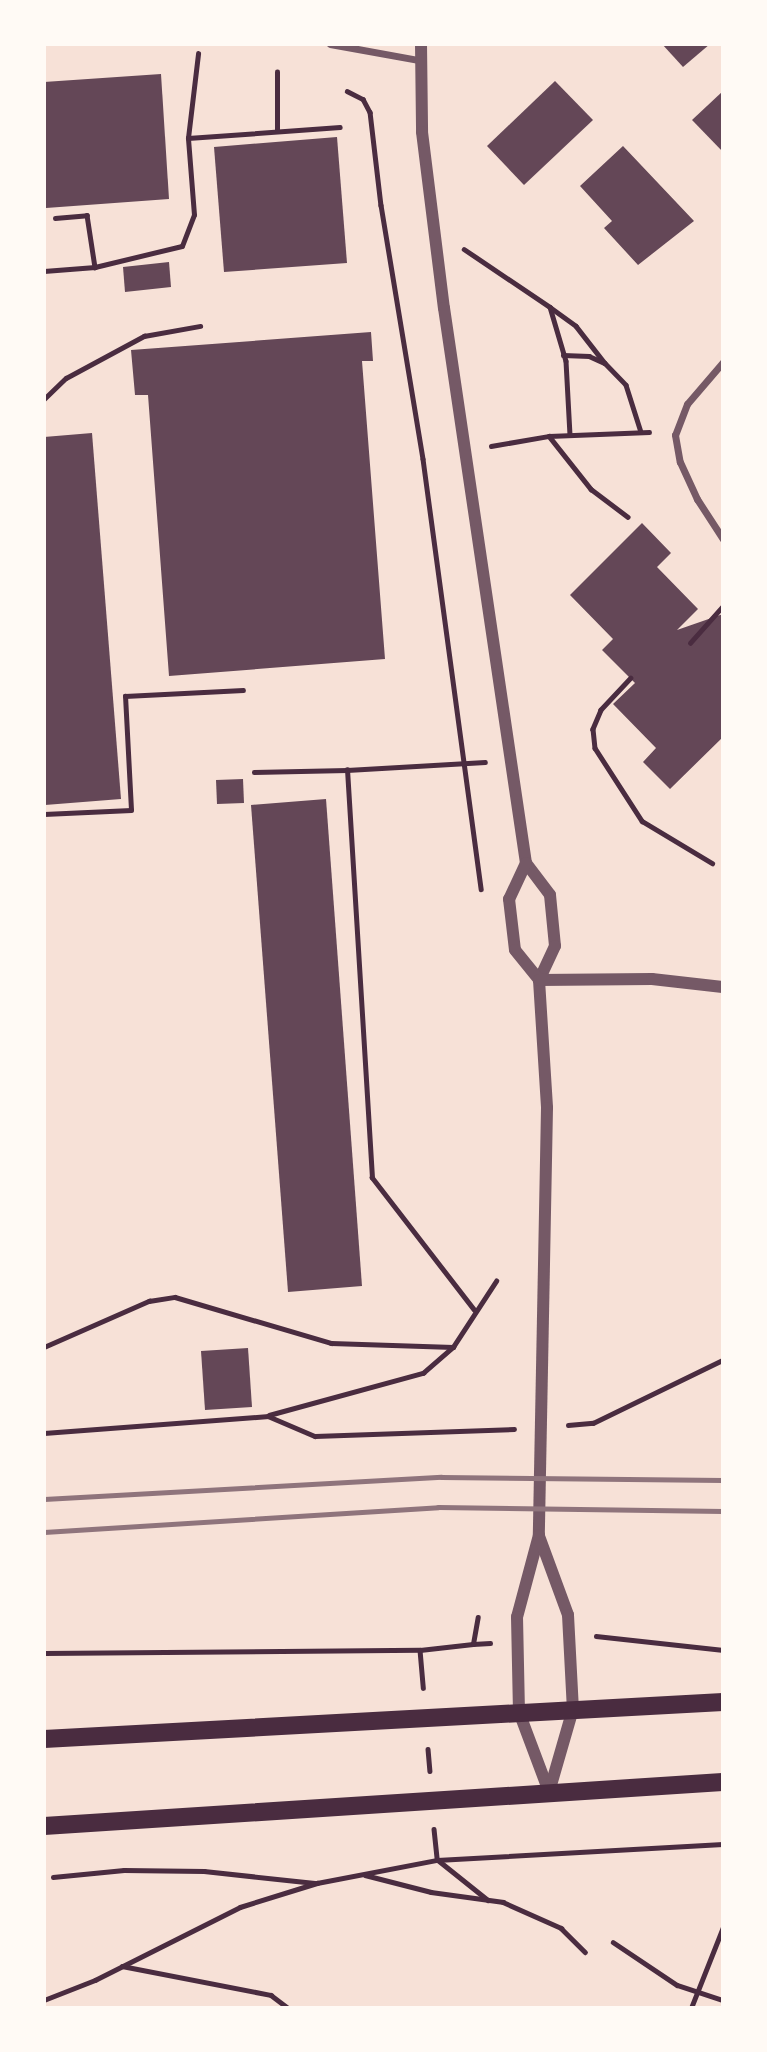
<!DOCTYPE html>
<style>
body{margin:0}
#map{position:relative;width:767px;height:2052px;overflow:hidden;background:#f7e1d7;font-family:"Times New Roman",serif}
div>[style]{position:absolute}
[style*='--x']{left:calc(var(--x)*1px);top:calc(var(--y)*1px);width:calc(var(--w)*1px);rotate:calc(var(--a)*1deg)}
.building>*{inset:0;background:#644757}
.path>*{height:4.5px;margin:-2.25px;padding:0 2.25px;transform-origin:2.25px;border-radius:2.25px;background:#4a2c40}
.minor>*{height:7px;margin:-3.5px;padding:0 3.5px;transform-origin:3.5px;border-radius:3.5px;background:#755966}
.tertiary>*{height:12px;margin:-6px;padding:0 6px;transform-origin:6px;border-radius:6px;background:#755966}
.primary>*{height:18px;margin:-9px;padding:0 9px;transform-origin:9px;border-radius:9px;background:#4a2c40}
.rail>*{height:5px;margin:-2.5px;padding:0 2.5px;transform-origin:2.5px;border-radius:2.5px;background:#8f747c}
span{translate:-50% -50%;white-space:nowrap;text-align:center;line-height:1.15;-webkit-text-stroke:7px #fffaf5;paint-order:stroke}
.frame{position:absolute;inset:0;border:46px solid #fffaf5;pointer-events:none}
</style>
<div id="map">
<div class="building">
<i style="clip-path:polygon(662px 44px,710px 44px,683px 67px)"></i>
<i style="clip-path:polygon(161px 74px,169px 199px,46px 208px,44px 82px)"></i>
<i style="clip-path:polygon(555px 81px,593px 120px,524px 185px,487px 146px)"></i>
<i style="clip-path:polygon(723px 91px,723px 152px,692px 120px)"></i>
<i style="clip-path:polygon(337px 137px,347px 263px,224px 272px,214px 147px)"></i>
<i style="clip-path:polygon(623px 146px,694px 221px,638px 265px,604px 228px,612px 221px,580px 186px)"></i>
<i style="clip-path:polygon(169px 262px,171px 287px,125px 292px,123px 267px)"></i>
<i style="clip-path:polygon(371px 332px,373px 361px,362px 361px,385px 659px,169px 676px,148px 395px,135px 395px,131px 350px)"></i>
<i style="clip-path:polygon(92px 433px,121px 799px,45px 805px,44px 437px)"></i>
<i style="clip-path:polygon(642px 523px,671px 553px,657px 567px,698px 609px,677px 630px,723px 614px,723px 737px,670px 789px,643px 762px,656px 748px,613px 704px,635px 683px,602px 650px,613px 639px,570px 595px)"></i>
<i style="clip-path:polygon(243px 779px,244px 803px,217px 804px,216px 780px)"></i>
<i style="clip-path:polygon(326px 799px,362px 1286px,288px 1292px,251px 805px)"></i>
<i style="clip-path:polygon(248px 1348px,252px 1407px,205px 1410px,201px 1351px)"></i>
</div>
<div class="path">
<i style="--x:347;--y:91;--w:18;--a:27"></i>
<i style="--x:363;--y:99;--w:15;--a:62"></i>
<i style="--x:370;--y:112;--w:94;--a:83.3"></i>
<i style="--x:381;--y:205;--w:257;--a:80.6"></i>
<i style="--x:423;--y:459;--w:434;--a:82.3"></i>
<i style="--x:277;--y:131;--w:59;--a:-90"></i>
<i style="--x:188;--y:138;--w:152;--a:-4.1"></i>
<i style="--x:55;--y:218;--w:32;--a:-5"></i>
<i style="--x:87;--y:215;--w:53;--a:81.3"></i>
<i style="--x:464;--y:249;--w:104;--a:34"></i>
<i style="--x:550;--y:307;--w:56;--a:73.5"></i>
<i style="--x:566;--y:361;--w:73;--a:86.9"></i>
<i style="--x:44;--y:271;--w:51;--a:-4.5"></i>
<i style="--x:95;--y:267;--w:89;--a:-13.6"></i>
<i style="--x:182;--y:246;--w:33;--a:-69"></i>
<i style="--x:194;--y:215;--w:77;--a:-94.5"></i>
<i style="--x:188;--y:138;--w:85;--a:-83.2"></i>
<i style="--x:550;--y:307;--w:32;--a:36"></i>
<i style="--x:576;--y:326;--w:46;--a:52.1"></i>
<i style="--x:563;--y:355;--w:26;--a:2"></i>
<i style="--x:589;--y:356;--w:17;--a:24"></i>
<i style="--x:605;--y:363;--w:30;--a:46"></i>
<i style="--x:626;--y:385;--w:49;--a:72.3"></i>
<i style="--x:44;--y:399;--w:30;--a:-44"></i>
<i style="--x:66;--y:378;--w:89;--a:-28.3"></i>
<i style="--x:144;--y:336;--w:57;--a:-10.1"></i>
<i style="--x:549;--y:436;--w:68;--a:51.6"></i>
<i style="--x:591;--y:489;--w:46;--a:37.1"></i>
<i style="--x:491;--y:446;--w:59;--a:-9.8"></i>
<i style="--x:549;--y:436;--w:100;--a:-2.3"></i>
<i style="--x:690;--y:643;--w:50;--a:-48.3"></i>
<i style="--x:631;--y:678;--w:44;--a:133.2"></i>
<i style="--x:601;--y:710;--w:21;--a:113"></i>
<i style="--x:593;--y:729;--w:19;--a:84"></i>
<i style="--x:595;--y:748;--w:87;--a:57.2"></i>
<i style="--x:642;--y:821;--w:82;--a:31"></i>
<i style="--x:254;--y:772;--w:93;--a:-1.2"></i>
<i style="--x:44;--y:814;--w:87;--a:-2.6"></i>
<i style="--x:131;--y:810;--w:114;--a:-93"></i>
<i style="--x:125;--y:696;--w:118;--a:-2.9"></i>
<i style="--x:474;--y:1310;--w:167;--a:-127.7"></i>
<i style="--x:372;--y:1178;--w:409;--a:-93.5"></i>
<i style="--x:347;--y:770;--w:138;--a:-3.3"></i>
<i style="--x:44;--y:1347;--w:115;--a:-23.7"></i>
<i style="--x:149;--y:1301;--w:26;--a:-9"></i>
<i style="--x:175;--y:1297;--w:163;--a:16.4"></i>
<i style="--x:331;--y:1343;--w:122;--a:1.9"></i>
<i style="--x:269;--y:1415;--w:160;--a:-15.3"></i>
<i style="--x:423;--y:1373;--w:40;--a:-41"></i>
<i style="--x:453;--y:1347;--w:79;--a:-56.9"></i>
<i style="--x:568;--y:1425;--w:25;--a:-5"></i>
<i style="--x:593;--y:1423;--w:144;--a:-25.9"></i>
<i style="--x:44;--y:1433;--w:225;--a:-4.3"></i>
<i style="--x:268;--y:1416;--w:51;--a:23.1"></i>
<i style="--x:315;--y:1436;--w:199;--a:-2"></i>
<i style="--x:596;--y:1636;--w:128;--a:6.3"></i>
<i style="--x:473;--y:1644;--w:17;--a:-3"></i>
<i style="--x:420;--y:1650;--w:38;--a:85"></i>
<i style="--x:44;--y:1653;--w:376;--a:-0.5"></i>
<i style="--x:420;--y:1650;--w:53;--a:-6.5"></i>
<i style="--x:473;--y:1644;--w:27;--a:-80"></i>
<i style="--x:428;--y:1749;--w:22;--a:85"></i>
<i style="--x:434;--y:1829;--w:31;--a:84"></i>
<i style="--x:438;--y:1860;--w:64;--a:38.7"></i>
<i style="--x:365;--y:1875;--w:68;--a:14.4"></i>
<i style="--x:431;--y:1892;--w:73;--a:7.9"></i>
<i style="--x:503;--y:1902;--w:64;--a:24.1"></i>
<i style="--x:561;--y:1928;--w:34;--a:45"></i>
<i style="--x:53;--y:1877;--w:71;--a:-5.6"></i>
<i style="--x:124;--y:1870;--w:80;--a:0.7"></i>
<i style="--x:204;--y:1871;--w:111;--a:6.2"></i>
<i style="--x:613;--y:1942;--w:77;--a:33.9"></i>
<i style="--x:677;--y:1985;--w:48;--a:18.1"></i>
<i style="--x:122;--y:1966;--w:152;--a:11"></i>
<i style="--x:271;--y:1995;--w:21;--a:37"></i>
<i style="--x:44;--y:2000;--w:55;--a:-21.4"></i>
<i style="--x:95;--y:1980;--w:162;--a:-26.7"></i>
<i style="--x:240;--y:1907;--w:81;--a:-17.3"></i>
<i style="--x:317;--y:1883;--w:122;--a:-10.9"></i>
<i style="--x:437;--y:1860;--w:286;--a:-3.2"></i>
<i style="--x:691;--y:2008;--w:87;--a:-68.4"></i>
</div>
<div class="minor">
<i style="--x:330;--y:44;--w:89;--a:10.3"></i>
<i style="--x:723;--y:362;--w:55;--a:130.6"></i>
<i style="--x:687;--y:404;--w:33;--a:111"></i>
<i style="--x:675;--y:435;--w:27;--a:80"></i>
<i style="--x:680;--y:462;--w:41;--a:65.3"></i>
<i style="--x:697;--y:499;--w:48;--a:57"></i>
</div>
<div class="tertiary">
<i style="--x:421;--y:44;--w:88;--a:89.3"></i>
<i style="--x:422;--y:132;--w:177;--a:82.9"></i>
<i style="--x:444;--y:308;--w:561;--a:81.6"></i>
<i style="--x:526;--y:863;--w:40;--a:53"></i>
<i style="--x:550;--y:895;--w:51;--a:84.4"></i>
<i style="--x:555;--y:946;--w:38;--a:115"></i>
<i style="--x:539;--y:980;--w:128;--a:86.4"></i>
<i style="--x:547;--y:1108;--w:427;--a:91.1"></i>
<i style="--x:539;--y:1535;--w:85;--a:105"></i>
<i style="--x:517;--y:1617;--w:95;--a:88.8"></i>
<i style="--x:519;--y:1712;--w:85;--a:69.4"></i>
<i style="--x:526;--y:863;--w:40;--a:115"></i>
<i style="--x:509;--y:899;--w:51;--a:83.3"></i>
<i style="--x:515;--y:950;--w:38;--a:51"></i>
<i style="--x:539;--y:980;--w:113;--a:-0.5"></i>
<i style="--x:652;--y:979;--w:71;--a:6.4"></i>
<i style="--x:539;--y:1536;--w:84;--a:69.8"></i>
<i style="--x:568;--y:1615;--w:94;--a:87"></i>
<i style="--x:573;--y:1709;--w:86;--a:106.1"></i>
</div>
<div class="primary">
<i style="--x:44;--y:1739;--w:680;--a:-3.12"></i>
<i style="--x:44;--y:1826;--w:680;--a:-3.71"></i>
</div>
<div class="rail">
<i style="--x:44;--y:1499;--w:398;--a:-3.2"></i>
<i style="--x:441;--y:1477;--w:282;--a:0.6"></i>
<i style="--x:44;--y:1532;--w:395;--a:-3.6"></i>
<i style="--x:438;--y:1507;--w:285;--a:0.8"></i>
</div>
<div class="frame"></div>
</div>
